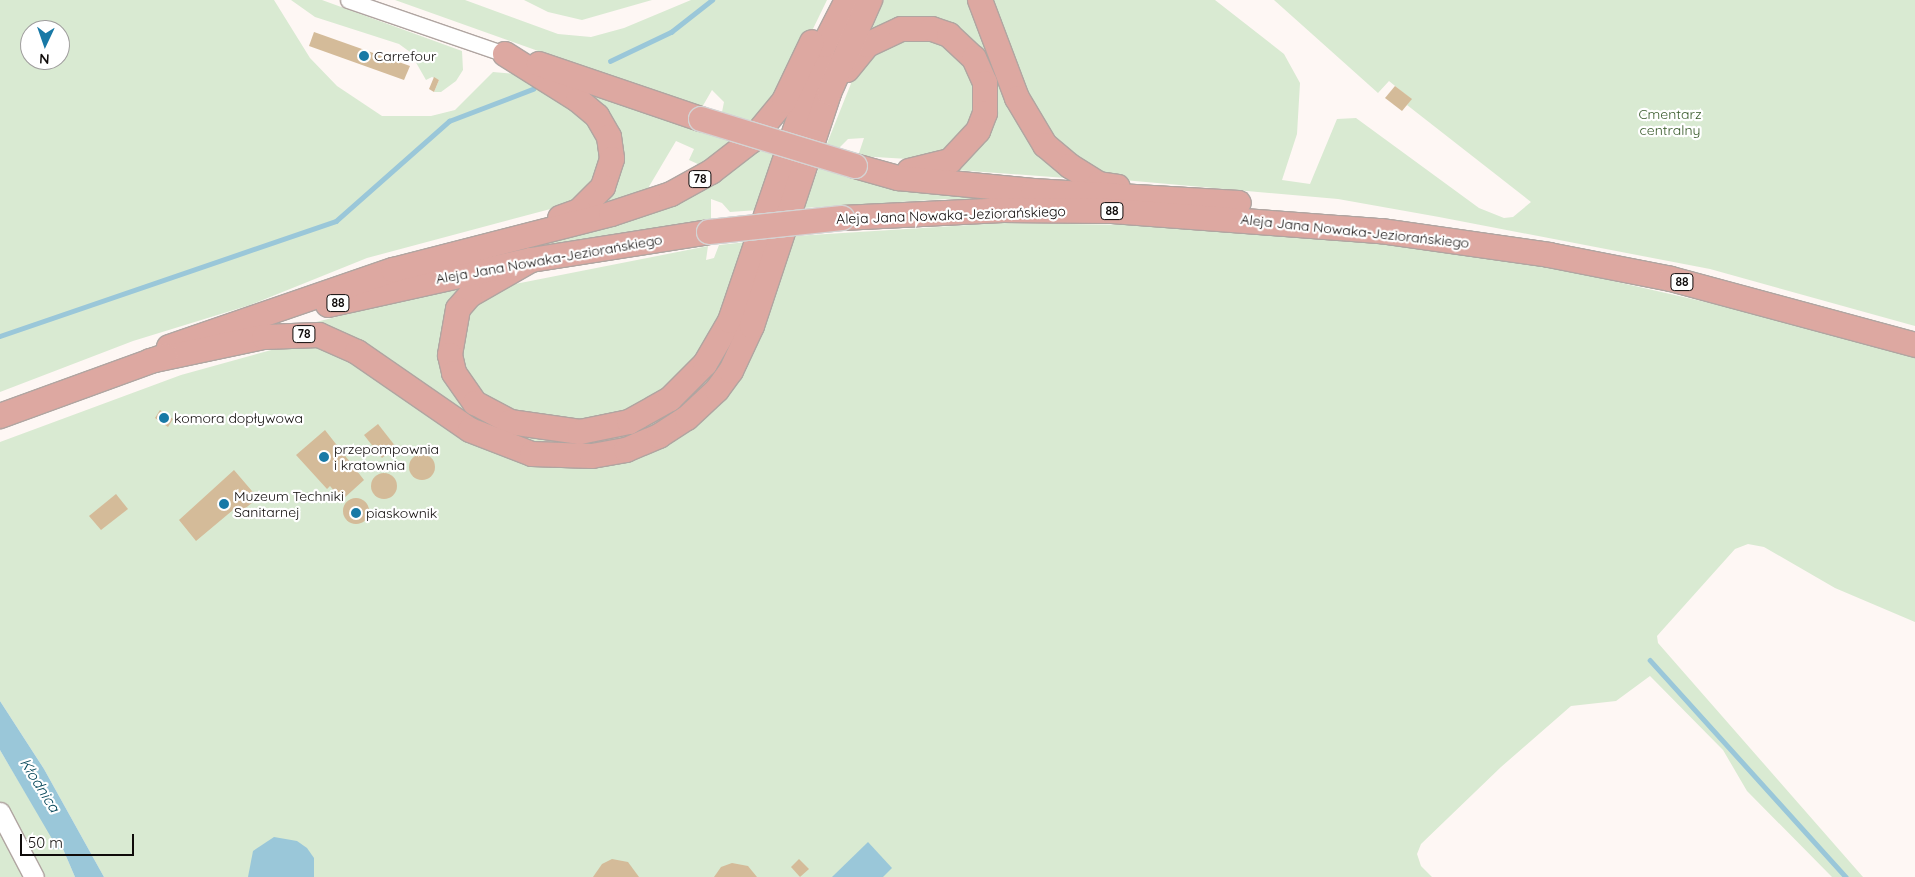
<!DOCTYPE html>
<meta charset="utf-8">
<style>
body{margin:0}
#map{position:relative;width:1915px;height:877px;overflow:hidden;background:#fef7f4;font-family:Quicksand,sans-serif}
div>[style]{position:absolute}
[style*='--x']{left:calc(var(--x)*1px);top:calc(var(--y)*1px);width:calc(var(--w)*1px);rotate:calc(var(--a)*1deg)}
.green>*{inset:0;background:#d9ead2}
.water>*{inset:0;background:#9ac7d9}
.stream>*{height:4.5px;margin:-2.25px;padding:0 2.25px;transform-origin:2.25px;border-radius:2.25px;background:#9ac7d9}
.building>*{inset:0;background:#d4bb99}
.round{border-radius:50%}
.roads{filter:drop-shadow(1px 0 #b0a5a1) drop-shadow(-1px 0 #b0a5a1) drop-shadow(0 1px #b0a5a1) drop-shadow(0 -1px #b0a5a1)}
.minor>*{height:15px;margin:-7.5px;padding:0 7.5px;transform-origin:7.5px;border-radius:7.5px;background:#fff}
.tertiary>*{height:19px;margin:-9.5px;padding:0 9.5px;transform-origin:9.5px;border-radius:9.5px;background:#fff}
.primary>*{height:24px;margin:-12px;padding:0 12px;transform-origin:12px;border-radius:12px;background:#dda8a1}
.bridges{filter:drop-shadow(1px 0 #d4d3d3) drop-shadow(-1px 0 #d4d3d3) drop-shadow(0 1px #d4d3d3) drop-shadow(0 -1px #d4d3d3)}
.primary-bridge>*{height:24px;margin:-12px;padding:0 12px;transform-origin:12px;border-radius:12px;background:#dda8a1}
.dots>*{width:14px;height:14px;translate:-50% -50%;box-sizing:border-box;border:2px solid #fff;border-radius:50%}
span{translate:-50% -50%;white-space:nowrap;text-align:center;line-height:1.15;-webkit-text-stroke:4.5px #fff;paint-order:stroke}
.shield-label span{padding:1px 4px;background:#fff;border:1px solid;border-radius:4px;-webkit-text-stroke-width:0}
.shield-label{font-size:12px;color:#0f0b0a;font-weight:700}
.poi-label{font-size:14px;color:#0f0b0a}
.left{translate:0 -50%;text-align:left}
.park-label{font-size:14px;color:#365828}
.street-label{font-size:14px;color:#0f0b0a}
.water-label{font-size:15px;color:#004356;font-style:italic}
.north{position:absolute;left:20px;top:20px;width:50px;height:50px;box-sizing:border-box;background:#fff;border:1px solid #9f9d9d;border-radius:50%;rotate:183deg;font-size:14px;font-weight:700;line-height:20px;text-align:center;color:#0f0b0a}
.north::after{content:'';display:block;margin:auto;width:18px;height:22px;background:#1879a6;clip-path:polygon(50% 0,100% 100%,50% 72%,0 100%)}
.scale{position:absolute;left:20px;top:834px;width:114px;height:22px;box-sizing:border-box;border:2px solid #0f0b0a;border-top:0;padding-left:6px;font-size:15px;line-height:18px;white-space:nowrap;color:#0f0b0a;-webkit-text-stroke:4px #fff;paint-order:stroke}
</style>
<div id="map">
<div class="green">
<i style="clip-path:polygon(evenodd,0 0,274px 0,310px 58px,337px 86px,382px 116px,431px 116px,455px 110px,493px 72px,516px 74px,586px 118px,602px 151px,595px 180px,581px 196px,558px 207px,367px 258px,250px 305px,133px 341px,0 392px,0 0,30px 30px,60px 30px,60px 60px,30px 60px,30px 30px)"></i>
<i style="clip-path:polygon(291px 0,322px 0,462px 51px,463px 70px,456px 81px,441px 92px,434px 92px,439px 80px,432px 77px,426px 80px,410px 52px,399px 44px,315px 17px)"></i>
<i style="clip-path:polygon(395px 0,465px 0,558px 34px,591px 37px,624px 28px,691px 0,827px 0,793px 70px,753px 123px,722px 112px,724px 102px,712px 90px,701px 109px)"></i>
<i style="clip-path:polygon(524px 0,652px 0,582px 20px,548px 12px)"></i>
<i style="clip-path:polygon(864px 0,720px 373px,674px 418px,618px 443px,555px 449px,500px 436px,312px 323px,464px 285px,442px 349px,518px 434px,543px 440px,593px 440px,700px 384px,831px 54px)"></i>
<i style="clip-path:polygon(884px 0,973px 0,1066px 178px,956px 170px,979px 147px,972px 43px,871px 31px)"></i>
<i style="clip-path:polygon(989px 0,1215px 0,1284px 54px,1300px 83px,1297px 134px,1282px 180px,1310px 184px,1337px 119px,1356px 118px,1479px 208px,1504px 218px,1513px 217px,1531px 202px,1407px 105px,1411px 99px,1389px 81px,1378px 93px,1274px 0,1915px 0,1915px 326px,1710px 269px,1439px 217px,1338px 199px,1101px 178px,1068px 159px,1033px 109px)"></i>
<i style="clip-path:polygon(891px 40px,937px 40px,967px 67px,976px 92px,973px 119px,957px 145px,925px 160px,858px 156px,864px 138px,848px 139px,839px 148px,826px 146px,854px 76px,864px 61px)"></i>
<i style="clip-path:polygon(570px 81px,737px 142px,700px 165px,689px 160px,694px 149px,676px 141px,644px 195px,603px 205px,619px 136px,611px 116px)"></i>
<i style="clip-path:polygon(755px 148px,777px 156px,758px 210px,730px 212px,722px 203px,711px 199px,711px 219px,504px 252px,602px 223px)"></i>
<i style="clip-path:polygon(819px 167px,1069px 201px,947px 199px,804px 208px)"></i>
<i style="clip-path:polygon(1002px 223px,1267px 227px,1547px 266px,1841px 333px,1915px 357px,1915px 622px,1835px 588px,1764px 547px,1748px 544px,1735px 549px,1657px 636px,1658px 643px,1863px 877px,1832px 877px,1747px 791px,1723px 750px,1650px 676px,1616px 701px,1571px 706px,1501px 767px,1421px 844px,1417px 854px,1421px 866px,1432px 877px,104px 877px,44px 769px,0 701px,0 442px,181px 375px,297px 343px,331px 350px,363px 366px,463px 437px,490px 451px,525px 463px,568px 468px,619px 462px,749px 358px,795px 236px)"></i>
<i style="clip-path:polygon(747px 242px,709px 341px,679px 380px,620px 415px,575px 422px,525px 417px,484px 397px,465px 369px,461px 354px,467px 319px,476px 305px,510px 285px,708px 246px,706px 260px,714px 258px,719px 245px)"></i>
<i style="clip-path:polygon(0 750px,56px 844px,63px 849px,75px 877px,0 877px)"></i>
</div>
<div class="water">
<i style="clip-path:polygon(0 701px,44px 769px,104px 877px,75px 877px,63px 849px,50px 849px,49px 845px,55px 844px,0 750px)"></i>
<i style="clip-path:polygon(274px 837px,297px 841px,307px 848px,314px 858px,314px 877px,248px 877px,253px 851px)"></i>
<i style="clip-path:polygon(868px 842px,892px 868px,883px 877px,832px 877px)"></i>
</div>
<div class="stream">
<i style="--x:610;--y:61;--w:68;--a:-25.4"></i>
<i style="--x:671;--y:32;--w:52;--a:-38"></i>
<i style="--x:0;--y:336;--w:355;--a:-18.9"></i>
<i style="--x:336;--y:221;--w:151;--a:-41.5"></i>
<i style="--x:449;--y:121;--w:90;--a:-20.9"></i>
<i style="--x:1650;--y:660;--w:292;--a:47.9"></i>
</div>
<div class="building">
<i style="clip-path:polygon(314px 32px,410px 66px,404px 80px,309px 46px)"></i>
<i style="clip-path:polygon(434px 77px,439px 80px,434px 92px,429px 89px)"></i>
<i style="clip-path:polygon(1395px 86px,1412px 99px,1402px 111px,1385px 98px)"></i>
<i style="clip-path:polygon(160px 410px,173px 419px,168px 427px,155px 418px)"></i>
<i style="clip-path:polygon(378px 424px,396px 447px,382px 458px,364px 435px)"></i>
<i style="clip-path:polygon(325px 430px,364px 480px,342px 500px,330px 486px,327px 489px,296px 455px)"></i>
<i class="round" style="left:409px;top:454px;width:26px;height:26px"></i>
<i style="clip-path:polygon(234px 470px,258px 498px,237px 515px,233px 510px,196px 541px,179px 520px)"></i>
<i class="round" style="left:371px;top:473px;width:26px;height:26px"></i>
<i style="clip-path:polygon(116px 494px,128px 509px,101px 530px,89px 516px)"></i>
<i class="round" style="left:343px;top:498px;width:26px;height:26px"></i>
<i style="clip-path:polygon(612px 859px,628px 862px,639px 877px,593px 877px,602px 864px)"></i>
<i style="clip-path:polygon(799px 859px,809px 869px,800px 877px,791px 867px)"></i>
<i style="clip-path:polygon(732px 863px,748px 866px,757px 877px,714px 877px,721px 867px)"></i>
</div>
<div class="roads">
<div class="minor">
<i style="--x:348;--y:0;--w:166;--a:19"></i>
</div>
<div class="tertiary">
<i style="--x:0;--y:812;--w:73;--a:62.4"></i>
</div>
<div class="primary">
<i style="--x:980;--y:0;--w:105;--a:69.3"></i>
<i style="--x:1017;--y:98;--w:55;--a:59.2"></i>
<i style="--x:1045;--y:145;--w:33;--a:40"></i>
<i style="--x:1070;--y:166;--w:34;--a:32"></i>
<i style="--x:1099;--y:184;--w:19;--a:9"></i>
<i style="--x:505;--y:54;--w:86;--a:32.2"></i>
<i style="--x:578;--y:100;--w:25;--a:40"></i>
<i style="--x:597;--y:116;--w:24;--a:60"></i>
<i style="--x:609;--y:137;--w:22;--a:82"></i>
<i style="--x:612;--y:159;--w:29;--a:108"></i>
<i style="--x:603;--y:187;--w:34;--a:135"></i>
<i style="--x:579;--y:211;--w:20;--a:160"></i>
<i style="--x:539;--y:64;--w:171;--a:18.8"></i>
<i style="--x:847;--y:70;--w:32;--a:-51"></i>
<i style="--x:867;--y:45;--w:38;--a:-25"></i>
<i style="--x:901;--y:29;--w:31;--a:0"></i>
<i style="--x:932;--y:29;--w:18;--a:19"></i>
<i style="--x:949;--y:35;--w:34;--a:43"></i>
<i style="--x:974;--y:58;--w:27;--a:66"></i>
<i style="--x:985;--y:83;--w:30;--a:90"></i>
<i style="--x:985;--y:113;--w:19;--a:111"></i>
<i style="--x:978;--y:131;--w:41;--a:133"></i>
<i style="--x:950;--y:161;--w:42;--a:166.3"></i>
<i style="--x:855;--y:166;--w:45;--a:15.6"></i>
<i style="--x:898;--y:178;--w:136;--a:5.5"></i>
<i style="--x:1033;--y:191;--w:206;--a:3.3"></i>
<i style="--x:842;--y:218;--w:161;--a:-2.8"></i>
<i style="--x:1003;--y:210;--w:109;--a:0.5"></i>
<i style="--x:1112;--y:211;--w:270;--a:4.3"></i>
<i style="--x:1381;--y:231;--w:170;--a:8.1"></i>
<i style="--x:1549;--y:255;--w:124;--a:11.1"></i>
<i style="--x:1671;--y:279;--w:253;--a:15.1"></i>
<i style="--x:531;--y:260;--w:70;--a:150.2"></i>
<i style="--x:470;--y:295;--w:18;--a:131"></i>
<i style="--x:458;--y:309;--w:47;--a:99.9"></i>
<i style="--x:450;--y:355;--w:18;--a:77"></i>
<i style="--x:454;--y:373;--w:37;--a:55"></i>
<i style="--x:475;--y:403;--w:40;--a:28"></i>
<i style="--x:510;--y:422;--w:71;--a:8.1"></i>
<i style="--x:580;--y:432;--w:50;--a:-11.5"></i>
<i style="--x:629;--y:422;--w:47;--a:-29.3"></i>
<i style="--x:670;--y:399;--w:49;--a:-45"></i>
<i style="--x:705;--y:364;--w:50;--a:-59.8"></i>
<i style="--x:730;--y:321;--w:292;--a:-71.2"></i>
<i style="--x:824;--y:45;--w:51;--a:-62.9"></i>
<i style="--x:328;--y:305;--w:208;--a:-12.5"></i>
<i style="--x:531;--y:260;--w:180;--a:-8.9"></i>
<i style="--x:169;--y:347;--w:237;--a:-19"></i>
<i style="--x:393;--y:270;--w:225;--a:-14.4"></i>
<i style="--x:611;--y:214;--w:63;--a:-18.4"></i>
<i style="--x:671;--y:194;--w:46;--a:-28.8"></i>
<i style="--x:711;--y:172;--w:51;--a:-37.8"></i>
<i style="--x:751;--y:141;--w:52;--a:-50.5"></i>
<i style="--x:784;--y:101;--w:65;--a:-64.6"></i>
<i style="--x:150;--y:361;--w:116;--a:-11.9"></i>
<i style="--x:264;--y:337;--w:55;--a:-2.1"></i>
<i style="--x:319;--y:335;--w:42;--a:24.1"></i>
<i style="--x:357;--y:352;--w:137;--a:34.6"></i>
<i style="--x:470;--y:430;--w:66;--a:21.2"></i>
<i style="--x:532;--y:454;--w:60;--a:1.9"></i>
<i style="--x:592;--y:456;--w:35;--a:-10"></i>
<i style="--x:626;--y:450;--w:36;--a:-23"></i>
<i style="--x:659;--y:436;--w:33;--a:-33"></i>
<i style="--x:687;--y:418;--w:41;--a:-43"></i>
<i style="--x:717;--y:390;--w:24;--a:-54"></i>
<i style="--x:731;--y:371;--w:50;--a:-65"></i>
<i style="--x:752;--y:326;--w:245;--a:-71.7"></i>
<i style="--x:829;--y:93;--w:102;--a:-66.2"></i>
<i style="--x:0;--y:416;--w:176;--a:-20"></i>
</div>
</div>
<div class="bridges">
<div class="primary-bridge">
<i style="--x:701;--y:119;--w:161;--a:17"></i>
<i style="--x:709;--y:232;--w:134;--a:-6"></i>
</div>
</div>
<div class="dots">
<i style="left:364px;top:56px;background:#1879a6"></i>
<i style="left:164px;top:418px;background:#1879a6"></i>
<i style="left:324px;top:457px;background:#1879a6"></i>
<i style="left:224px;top:504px;background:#1879a6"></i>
<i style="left:356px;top:513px;background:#1879a6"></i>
</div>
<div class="shield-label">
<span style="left:700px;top:179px">78</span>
<span style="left:1112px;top:211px">88</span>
<span style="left:1682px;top:282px">88</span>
<span style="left:338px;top:303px">88</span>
<span style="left:304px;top:334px">78</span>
</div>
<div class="poi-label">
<span class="left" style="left:374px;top:56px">Carrefour</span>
<span class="left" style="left:174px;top:418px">komora dopływowa</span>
<span class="left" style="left:334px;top:457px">przepompownia<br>i kratownia</span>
<span class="left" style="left:234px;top:504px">Muzeum Techniki<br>Sanitarnej</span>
<span class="left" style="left:366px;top:513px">piaskownik</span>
</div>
<div class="park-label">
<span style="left:1670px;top:122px">Cmentarz<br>centralny</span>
</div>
<div class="street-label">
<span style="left:951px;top:215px;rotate:-2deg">Aleja Jana Nowaka-Jeziorańskiego</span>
<span style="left:1355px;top:231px;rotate:6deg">Aleja Jana Nowaka-Jeziorańskiego</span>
<span style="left:549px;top:259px;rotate:-10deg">Aleja Jana Nowaka-Jeziorańskiego</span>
</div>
<div class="water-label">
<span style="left:40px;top:785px;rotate:58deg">Kłodnica</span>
</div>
<div class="north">N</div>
<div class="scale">50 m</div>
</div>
